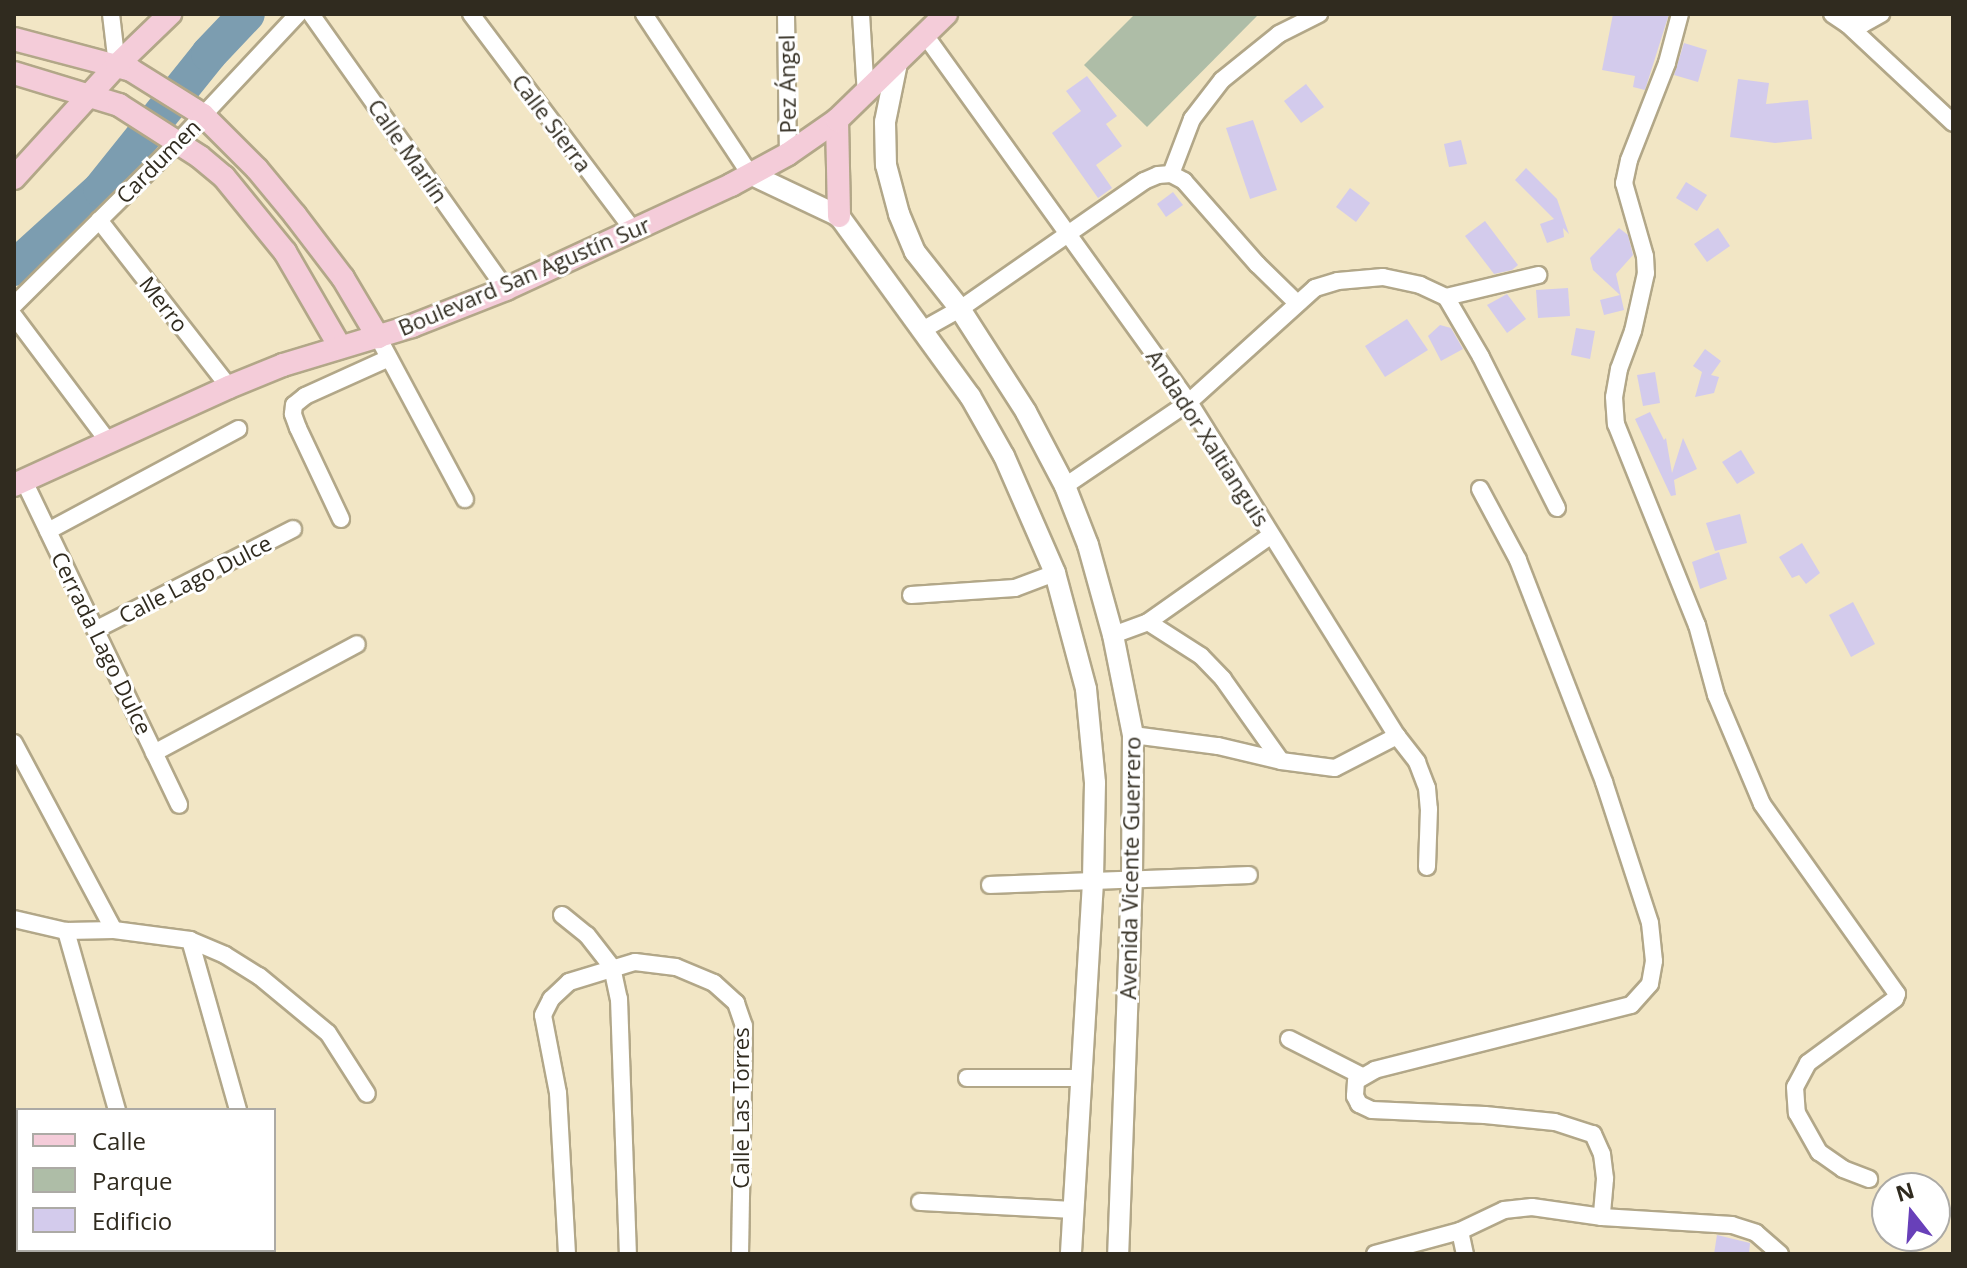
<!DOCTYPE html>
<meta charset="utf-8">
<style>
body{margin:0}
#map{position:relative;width:1967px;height:1268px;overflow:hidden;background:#f2e6c5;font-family:"Open Sans",sans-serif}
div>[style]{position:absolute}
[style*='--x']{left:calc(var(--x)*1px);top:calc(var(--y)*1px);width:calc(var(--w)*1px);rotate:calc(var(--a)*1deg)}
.green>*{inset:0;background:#aebda7}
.river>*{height:36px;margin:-18px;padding:0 18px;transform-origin:18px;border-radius:18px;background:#7c9db0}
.building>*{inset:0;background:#d3cbec}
.roads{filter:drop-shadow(2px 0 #b2a788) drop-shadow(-2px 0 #b2a788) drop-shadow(0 2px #b2a788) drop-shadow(0 -2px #b2a788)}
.minor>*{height:16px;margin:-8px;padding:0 8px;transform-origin:8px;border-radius:8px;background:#fff}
.tertiary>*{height:20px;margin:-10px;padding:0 10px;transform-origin:10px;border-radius:10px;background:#fff}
.secondary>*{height:22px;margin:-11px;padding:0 11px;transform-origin:11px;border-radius:11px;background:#f4ccd9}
span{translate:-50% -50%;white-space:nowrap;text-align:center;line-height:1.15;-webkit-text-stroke:6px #fff;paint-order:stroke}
.street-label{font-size:22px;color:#302b1f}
.frame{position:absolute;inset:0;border:16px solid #302b1f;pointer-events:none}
.legend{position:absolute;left:16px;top:1108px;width:260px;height:144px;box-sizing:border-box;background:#fff;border:2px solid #acaaa5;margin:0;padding:10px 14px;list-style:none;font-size:24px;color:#302b1f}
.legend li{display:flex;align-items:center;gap:16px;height:40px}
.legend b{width:40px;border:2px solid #acaaa5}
.north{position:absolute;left:1871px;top:1172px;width:80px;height:80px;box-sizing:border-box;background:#fff;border:2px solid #acaaa5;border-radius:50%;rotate:343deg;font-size:22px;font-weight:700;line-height:32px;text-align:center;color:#302b1f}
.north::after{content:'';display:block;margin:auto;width:28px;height:36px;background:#6840b9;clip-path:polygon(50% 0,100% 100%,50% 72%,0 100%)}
</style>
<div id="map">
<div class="green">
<i style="clip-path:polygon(1135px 14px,1259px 14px,1147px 127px,1084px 65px)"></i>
</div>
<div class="river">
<i style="--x:14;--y:268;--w:118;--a:-42.2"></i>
<i style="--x:101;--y:189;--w:173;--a:-51.3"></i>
<i style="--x:209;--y:54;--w:55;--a:-46.5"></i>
</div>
<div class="building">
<i style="clip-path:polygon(1613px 14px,1669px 14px,1645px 90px,1633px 87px,1635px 76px,1602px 70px)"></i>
<i style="clip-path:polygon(1684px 43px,1707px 50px,1698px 82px,1674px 75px)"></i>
<i style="clip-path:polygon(1087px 76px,1117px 116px,1106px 124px,1122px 146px,1096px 165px,1112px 188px,1098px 198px,1052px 133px,1081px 111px,1066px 91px)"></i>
<i style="clip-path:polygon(1738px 79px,1769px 83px,1766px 104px,1808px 100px,1812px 139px,1775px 143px,1730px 137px)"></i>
<i style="clip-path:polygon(1306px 84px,1324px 107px,1301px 123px,1284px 101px)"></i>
<i style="clip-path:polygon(1253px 120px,1277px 190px,1250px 199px,1226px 128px)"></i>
<i style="clip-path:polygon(1461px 140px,1467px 164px,1449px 167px,1444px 144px)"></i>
<i style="clip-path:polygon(1526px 168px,1557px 199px,1569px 234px,1563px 228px,1564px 237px,1547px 243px,1540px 224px,1554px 219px,1515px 180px)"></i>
<i style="clip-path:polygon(1686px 182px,1707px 195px,1697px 211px,1676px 198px)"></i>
<i style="clip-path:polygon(1350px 188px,1370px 203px,1356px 222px,1336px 207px)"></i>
<i style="clip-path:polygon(1173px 192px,1183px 205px,1166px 217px,1157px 204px)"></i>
<i style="clip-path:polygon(1485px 221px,1518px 265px,1512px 270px,1494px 274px,1465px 236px)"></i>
<i style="clip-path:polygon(1619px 228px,1628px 235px,1633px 255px,1616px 274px,1624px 310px,1604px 315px,1600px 300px,1620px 295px,1593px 270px,1590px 258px)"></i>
<i style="clip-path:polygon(1718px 228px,1730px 246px,1707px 262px,1694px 244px)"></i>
<i style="clip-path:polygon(1568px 288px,1570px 316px,1538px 318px,1536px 290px)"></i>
<i style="clip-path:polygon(1507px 294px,1526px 319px,1507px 333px,1487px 305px)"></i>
<i style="clip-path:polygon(1407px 319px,1428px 350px,1385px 377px,1365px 346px)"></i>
<i style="clip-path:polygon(1440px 325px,1451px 328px,1463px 349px,1441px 361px,1428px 336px)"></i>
<i style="clip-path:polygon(1576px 328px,1595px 331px,1590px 359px,1571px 355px)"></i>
<i style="clip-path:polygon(1705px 349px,1721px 361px,1711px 375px,1719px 377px,1714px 393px,1695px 397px,1702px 372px,1693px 366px)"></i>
<i style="clip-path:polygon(1655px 372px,1660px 403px,1643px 406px,1637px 375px)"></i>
<i style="clip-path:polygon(1650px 412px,1664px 440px,1666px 438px,1672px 473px,1683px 438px,1697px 469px,1674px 480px,1676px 495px,1671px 496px,1635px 419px)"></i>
<i style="clip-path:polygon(1741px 450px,1755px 473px,1737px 484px,1722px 462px)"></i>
<i style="clip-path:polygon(1740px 514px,1747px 543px,1715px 551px,1706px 523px)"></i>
<i style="clip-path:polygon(1802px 543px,1820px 573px,1806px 584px,1799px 575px,1792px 578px,1779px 557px)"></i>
<i style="clip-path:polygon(1719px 552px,1727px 579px,1700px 589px,1692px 562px)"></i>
<i style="clip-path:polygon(1853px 602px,1875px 644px,1851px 657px,1829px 615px)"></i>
<i style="clip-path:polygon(1717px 1235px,1750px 1243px,1749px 1254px,1714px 1254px)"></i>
</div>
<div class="roads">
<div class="minor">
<i style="--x:111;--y:14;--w:51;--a:83.3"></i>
<i style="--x:311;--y:14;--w:337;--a:54.7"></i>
<i style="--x:471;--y:14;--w:271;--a:53.1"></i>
<i style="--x:644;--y:14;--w:192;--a:56.5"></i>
<i style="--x:786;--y:14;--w:140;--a:89.2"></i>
<i style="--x:861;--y:14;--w:81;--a:86.5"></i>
<i style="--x:1680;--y:14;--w:51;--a:104.9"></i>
<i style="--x:1667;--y:63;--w:104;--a:111.4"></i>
<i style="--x:1629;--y:160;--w:24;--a:102"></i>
<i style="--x:1624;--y:183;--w:76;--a:74"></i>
<i style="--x:1645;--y:256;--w:17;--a:87"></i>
<i style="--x:1646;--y:273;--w:59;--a:102.6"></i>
<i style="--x:1633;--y:331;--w:40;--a:110.2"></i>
<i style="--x:1619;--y:369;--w:28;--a:100"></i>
<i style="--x:1614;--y:397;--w:27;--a:86"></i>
<i style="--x:1616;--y:424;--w:217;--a:68.1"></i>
<i style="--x:1697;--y:625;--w:73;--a:74.8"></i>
<i style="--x:1716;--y:695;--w:118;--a:67.1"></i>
<i style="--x:1762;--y:804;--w:233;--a:54.6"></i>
<i style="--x:1897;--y:994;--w:5;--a:112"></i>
<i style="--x:1895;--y:999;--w:108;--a:143.7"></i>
<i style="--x:1808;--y:1063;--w:27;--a:118"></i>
<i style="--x:1795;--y:1087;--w:26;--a:86"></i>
<i style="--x:1797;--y:1113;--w:45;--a:60.6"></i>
<i style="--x:1819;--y:1152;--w:29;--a:35"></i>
<i style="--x:1843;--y:1169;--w:28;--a:21"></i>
<i style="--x:1832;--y:14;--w:18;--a:34"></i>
<i style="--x:1847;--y:24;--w:16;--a:0"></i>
<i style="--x:1863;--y:24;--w:21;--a:-29"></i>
<i style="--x:1847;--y:24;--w:145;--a:43"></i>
<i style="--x:925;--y:35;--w:452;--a:54.3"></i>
<i style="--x:1189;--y:402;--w:393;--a:58.1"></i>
<i style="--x:1397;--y:736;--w:33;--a:52"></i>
<i style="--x:1417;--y:762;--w:28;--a:69"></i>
<i style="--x:1427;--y:788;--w:21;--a:85"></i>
<i style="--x:1429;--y:809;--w:58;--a:92"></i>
<i style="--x:1171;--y:174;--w:59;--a:-69.1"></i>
<i style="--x:1192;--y:119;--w:49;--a:-52.4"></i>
<i style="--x:1222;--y:80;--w:73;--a:-38.9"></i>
<i style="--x:1279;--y:34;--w:45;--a:-26.6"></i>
<i style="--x:99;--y:220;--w:212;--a:52.1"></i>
<i style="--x:1446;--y:297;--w:95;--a:-13.4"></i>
<i style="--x:14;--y:305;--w:234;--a:-44.8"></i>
<i style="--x:180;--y:140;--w:173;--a:-46.9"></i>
<i style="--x:14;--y:316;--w:160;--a:53.1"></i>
<i style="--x:924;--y:329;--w:41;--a:-29.1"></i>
<i style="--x:960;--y:309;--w:224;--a:-34.8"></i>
<i style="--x:1144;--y:181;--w:15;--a:-23"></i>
<i style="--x:1158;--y:175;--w:13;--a:-4"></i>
<i style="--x:1171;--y:174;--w:15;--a:28"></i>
<i style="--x:1184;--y:181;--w:111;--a:48.7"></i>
<i style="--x:1257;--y:264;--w:54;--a:44.3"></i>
<i style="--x:378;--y:337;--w:184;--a:61.8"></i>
<i style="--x:24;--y:481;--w:359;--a:64.4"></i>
<i style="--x:1065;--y:486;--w:150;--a:-34.1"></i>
<i style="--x:1189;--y:402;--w:170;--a:-42.1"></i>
<i style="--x:1315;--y:288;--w:24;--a:-17"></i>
<i style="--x:1338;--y:281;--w:45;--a:-5.1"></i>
<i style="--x:1383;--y:277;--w:38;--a:12"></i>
<i style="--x:1420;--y:285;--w:29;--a:25"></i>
<i style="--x:1446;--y:297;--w:69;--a:59.7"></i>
<i style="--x:1481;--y:357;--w:169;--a:63.3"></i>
<i style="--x:1480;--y:489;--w:81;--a:61.8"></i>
<i style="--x:1518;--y:560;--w:238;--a:68.8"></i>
<i style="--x:1604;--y:782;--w:148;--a:71.9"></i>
<i style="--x:1650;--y:923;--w:38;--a:84"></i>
<i style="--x:1654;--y:961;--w:23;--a:100"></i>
<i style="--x:1650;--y:984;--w:28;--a:132"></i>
<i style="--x:1631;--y:1005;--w:264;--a:165.8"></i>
<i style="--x:1375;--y:1070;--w:22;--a:150"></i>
<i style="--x:1356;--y:1081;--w:15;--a:94"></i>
<i style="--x:1355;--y:1096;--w:9;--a:63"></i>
<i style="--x:1359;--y:1104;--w:14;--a:25"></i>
<i style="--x:1372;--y:1110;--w:113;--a:2.5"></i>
<i style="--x:1485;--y:1115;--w:70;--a:5.7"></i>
<i style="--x:1555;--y:1122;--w:40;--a:18"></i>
<i style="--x:1593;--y:1134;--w:22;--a:66"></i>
<i style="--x:1602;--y:1154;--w:25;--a:83"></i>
<i style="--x:1605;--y:1179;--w:38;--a:95"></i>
<i style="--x:341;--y:519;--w:101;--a:-115.3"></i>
<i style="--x:298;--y:428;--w:15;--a:-110"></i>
<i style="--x:293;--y:414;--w:9;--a:-84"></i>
<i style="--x:294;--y:405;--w:14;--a:-39"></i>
<i style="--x:305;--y:396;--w:92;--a:-24.3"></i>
<i style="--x:48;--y:531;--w:216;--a:-28.2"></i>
<i style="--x:911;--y:595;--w:104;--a:-3.9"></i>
<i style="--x:1015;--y:588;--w:43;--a:-20.6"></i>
<i style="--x:1148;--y:622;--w:63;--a:32.7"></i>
<i style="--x:1201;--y:656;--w:32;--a:46"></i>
<i style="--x:1223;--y:679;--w:100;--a:54.7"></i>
<i style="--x:97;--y:629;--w:220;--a:-27"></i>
<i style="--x:1113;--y:635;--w:37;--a:-20"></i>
<i style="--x:1148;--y:622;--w:149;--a:-35.2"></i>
<i style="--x:1133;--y:735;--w:86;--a:7.4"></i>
<i style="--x:1218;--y:746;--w:65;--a:13.4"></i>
<i style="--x:1281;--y:761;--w:54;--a:7.4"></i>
<i style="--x:1335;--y:768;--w:70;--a:-27.3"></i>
<i style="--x:14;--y:743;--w:212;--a:61.9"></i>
<i style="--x:154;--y:753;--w:230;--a:-28.2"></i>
<i style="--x:990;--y:885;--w:259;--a:-2.2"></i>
<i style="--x:562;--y:915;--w:32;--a:39"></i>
<i style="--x:587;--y:935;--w:41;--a:52"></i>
<i style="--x:612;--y:967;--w:33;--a:78"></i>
<i style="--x:619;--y:999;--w:255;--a:88"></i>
<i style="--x:14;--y:919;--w:53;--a:13"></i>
<i style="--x:66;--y:931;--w:48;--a:-1.2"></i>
<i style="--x:114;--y:930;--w:77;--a:7.5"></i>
<i style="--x:190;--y:940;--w:38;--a:23"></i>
<i style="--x:225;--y:955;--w:40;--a:32"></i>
<i style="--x:259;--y:976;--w:89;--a:39.6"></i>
<i style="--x:328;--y:1033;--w:72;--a:57.4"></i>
<i style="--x:66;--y:931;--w:186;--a:74.1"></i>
<i style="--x:190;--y:940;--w:177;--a:74.2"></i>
<i style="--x:1289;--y:1039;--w:82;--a:26.9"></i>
<i style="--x:967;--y:1078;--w:116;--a:0"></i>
<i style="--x:14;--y:1137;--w:11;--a:68"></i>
<i style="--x:920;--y:1202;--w:155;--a:3"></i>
<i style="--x:1460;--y:1231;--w:24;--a:78"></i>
<i style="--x:567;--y:1254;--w:161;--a:-93.2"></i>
<i style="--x:558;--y:1093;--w:79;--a:-100.9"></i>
<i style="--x:543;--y:1015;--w:18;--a:-63"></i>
<i style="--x:551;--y:999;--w:25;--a:-43"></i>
<i style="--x:569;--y:982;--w:69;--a:-16.9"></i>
<i style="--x:635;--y:962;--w:41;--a:7"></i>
<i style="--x:676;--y:967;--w:41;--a:22.8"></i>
<i style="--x:714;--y:983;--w:30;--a:42"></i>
<i style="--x:736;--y:1003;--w:24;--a:71"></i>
<i style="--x:744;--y:1026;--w:228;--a:91"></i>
<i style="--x:1375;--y:1254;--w:88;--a:-15.1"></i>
<i style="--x:1460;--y:1231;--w:49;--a:-25.5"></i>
<i style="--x:1504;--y:1210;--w:28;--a:-6"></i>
<i style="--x:1532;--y:1207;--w:71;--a:8.1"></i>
<i style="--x:1602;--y:1217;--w:130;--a:3.5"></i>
<i style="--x:1732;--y:1225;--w:25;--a:18"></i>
<i style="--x:1756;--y:1233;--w:32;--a:41"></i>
</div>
<div class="tertiary">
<i style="--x:897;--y:63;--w:60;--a:101.5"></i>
<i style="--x:885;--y:122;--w:43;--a:88.7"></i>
<i style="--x:886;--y:165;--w:51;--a:75.1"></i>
<i style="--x:899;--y:214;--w:41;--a:67.2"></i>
<i style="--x:915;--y:252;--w:73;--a:51.7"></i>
<i style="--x:960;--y:309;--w:122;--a:57.3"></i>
<i style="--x:1026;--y:412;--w:84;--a:62.2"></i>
<i style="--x:1065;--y:486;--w:63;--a:68.7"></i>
<i style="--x:1088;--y:545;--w:93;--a:74.5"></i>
<i style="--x:1113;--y:635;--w:102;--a:78.7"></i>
<i style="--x:1133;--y:735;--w:142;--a:90.4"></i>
<i style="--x:1132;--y:877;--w:377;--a:92.1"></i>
<i style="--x:750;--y:174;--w:98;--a:25.3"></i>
<i style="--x:839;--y:216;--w:223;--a:54"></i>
<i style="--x:970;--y:396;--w:69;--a:60.5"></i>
<i style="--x:1004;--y:456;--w:128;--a:66.4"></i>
<i style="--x:1055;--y:573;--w:120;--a:75"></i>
<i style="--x:1086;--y:689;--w:94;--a:84.5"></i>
<i style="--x:1095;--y:783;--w:99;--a:91.2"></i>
<i style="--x:1093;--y:882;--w:373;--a:93.4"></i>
</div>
<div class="secondary">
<i style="--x:14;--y:39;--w:121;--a:14.8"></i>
<i style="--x:131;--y:70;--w:85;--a:32"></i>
<i style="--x:203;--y:115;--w:76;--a:45"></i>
<i style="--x:257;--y:169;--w:60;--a:50.4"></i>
<i style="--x:295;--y:215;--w:79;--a:52.7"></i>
<i style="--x:343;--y:278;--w:69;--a:59.3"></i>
<i style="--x:14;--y:73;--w:110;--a:16.9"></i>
<i style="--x:119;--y:105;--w:96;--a:32.7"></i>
<i style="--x:200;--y:157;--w:31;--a:40"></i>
<i style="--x:224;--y:177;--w:97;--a:50.9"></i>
<i style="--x:285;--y:252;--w:110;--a:59.9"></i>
<i style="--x:837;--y:120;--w:96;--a:88.8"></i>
<i style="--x:14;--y:178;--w:153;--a:-47.7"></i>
<i style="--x:117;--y:65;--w:74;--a:-43.9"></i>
<i style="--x:14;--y:485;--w:236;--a:-24.5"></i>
<i style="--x:229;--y:387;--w:58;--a:-22.2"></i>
<i style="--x:283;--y:365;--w:135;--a:-16.8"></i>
<i style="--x:412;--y:326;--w:101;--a:-21.5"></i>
<i style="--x:506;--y:289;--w:248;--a:-24.8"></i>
<i style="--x:731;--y:185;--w:65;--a:-28.5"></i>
<i style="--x:788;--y:154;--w:60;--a:-34.8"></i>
<i style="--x:837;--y:120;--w:152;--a:-44.2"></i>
</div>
</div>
<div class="street-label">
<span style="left:787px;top:84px;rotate:-91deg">Pez Ángel</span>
<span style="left:552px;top:123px;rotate:53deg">Calle Sierra</span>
<span style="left:408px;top:151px;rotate:55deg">Calle Marlín</span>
<span style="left:158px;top:161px;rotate:-45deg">Cardumen</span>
<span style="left:524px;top:276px;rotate:-23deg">Boulevard San Agustín Sur</span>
<span style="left:164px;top:304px;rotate:52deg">Merro</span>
<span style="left:1208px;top:438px;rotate:57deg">Andador Xaltianguis</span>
<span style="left:195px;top:579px;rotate:-27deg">Calle Lago Dulce</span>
<span style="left:102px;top:643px;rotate:64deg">Cerrada Lago Dulce</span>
<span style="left:1130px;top:868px;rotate:-89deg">Avenida Vicente Guerrero</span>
<span style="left:741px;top:1108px;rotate:-90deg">Calle Las Torres</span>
</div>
<div class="frame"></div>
<ul class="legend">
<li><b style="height:10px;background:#f4ccd9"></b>Calle</li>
<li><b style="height:22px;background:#aebda7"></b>Parque</li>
<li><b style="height:22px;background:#d3cbec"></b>Edificio</li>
</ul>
<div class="north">N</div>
</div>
